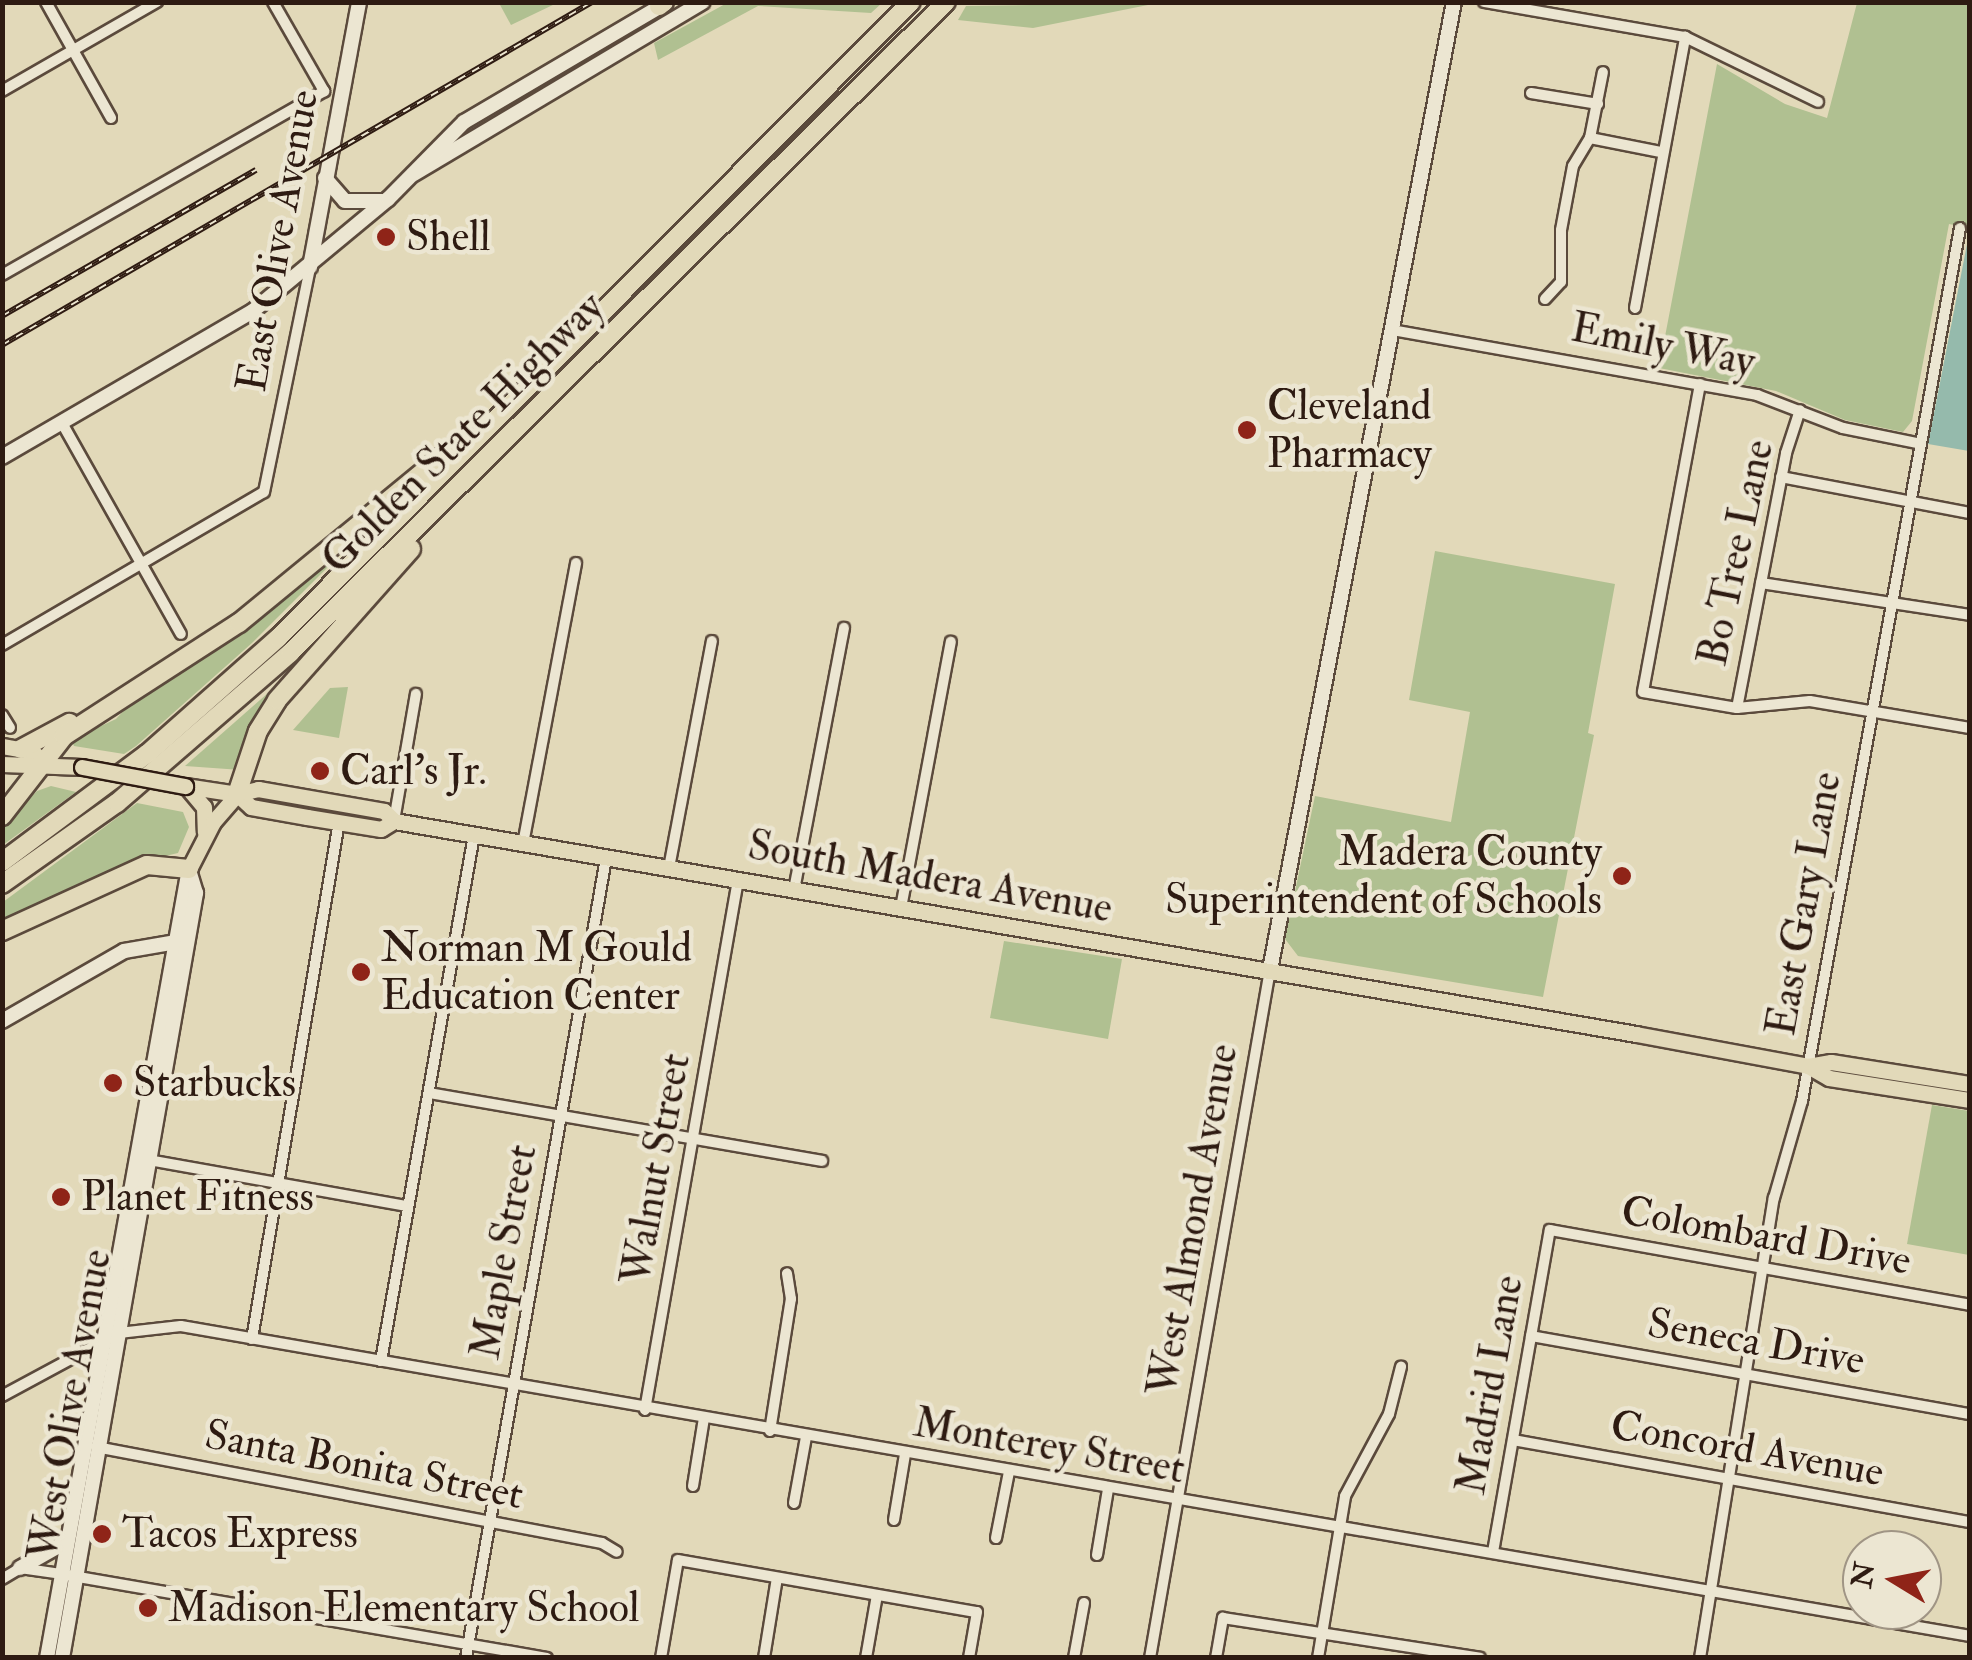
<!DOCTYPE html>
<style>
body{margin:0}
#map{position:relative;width:1972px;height:1660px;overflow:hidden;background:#e2d9b9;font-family:"IM FELL Double Pica",serif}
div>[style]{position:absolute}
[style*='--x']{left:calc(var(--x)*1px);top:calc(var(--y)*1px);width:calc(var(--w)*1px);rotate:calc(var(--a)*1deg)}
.green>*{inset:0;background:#b0c091}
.water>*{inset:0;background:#95baac}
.roads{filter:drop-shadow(2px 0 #5b4a3c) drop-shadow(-2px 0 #5b4a3c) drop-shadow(0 2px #5b4a3c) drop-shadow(0 -2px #5b4a3c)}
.street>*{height:10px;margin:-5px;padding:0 5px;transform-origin:5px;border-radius:5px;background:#ece6d2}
.secondary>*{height:14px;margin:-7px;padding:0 7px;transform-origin:7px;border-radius:7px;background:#ece6d2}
.primary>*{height:15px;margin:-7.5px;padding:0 7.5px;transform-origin:7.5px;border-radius:7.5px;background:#e2d9b9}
.highway>*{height:18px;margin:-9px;padding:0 9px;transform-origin:9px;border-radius:9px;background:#e2d9b9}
.rail>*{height:6px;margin-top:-3px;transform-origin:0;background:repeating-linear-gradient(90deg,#ece6d2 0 8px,#2e1b12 0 16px);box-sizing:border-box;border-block:2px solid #2e1b12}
.bridges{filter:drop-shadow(2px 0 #2e1b12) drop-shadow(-2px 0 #2e1b12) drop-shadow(0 2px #2e1b12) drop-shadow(0 -2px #2e1b12)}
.primary-bridge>*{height:15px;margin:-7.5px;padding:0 7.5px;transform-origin:7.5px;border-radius:7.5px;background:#e2d9b9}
.dots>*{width:28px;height:28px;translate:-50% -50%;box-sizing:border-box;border:5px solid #ece6d2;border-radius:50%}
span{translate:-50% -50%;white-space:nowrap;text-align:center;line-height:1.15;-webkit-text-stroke:9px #ece6d2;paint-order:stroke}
.poi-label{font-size:42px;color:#2e1b12}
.left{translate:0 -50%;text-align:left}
.right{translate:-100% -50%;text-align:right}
.street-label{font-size:42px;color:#2e1b12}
.frame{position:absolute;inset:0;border:5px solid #2e1b12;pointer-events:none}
.north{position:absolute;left:1842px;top:1530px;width:100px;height:100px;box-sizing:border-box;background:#ece6d2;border:2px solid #a09585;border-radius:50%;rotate:280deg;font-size:28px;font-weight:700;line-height:40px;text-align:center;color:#2e1b12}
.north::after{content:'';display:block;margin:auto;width:35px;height:45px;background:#8f2418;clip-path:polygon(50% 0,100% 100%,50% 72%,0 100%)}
</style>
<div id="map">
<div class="green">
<i style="clip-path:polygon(499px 3px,557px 3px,511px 25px)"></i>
<i style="clip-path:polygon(727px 3px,727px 2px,882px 3px,871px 13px,758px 6px,658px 60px,654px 43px)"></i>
<i style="clip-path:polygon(1158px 3px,1033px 28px,958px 20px,966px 6px)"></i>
<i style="clip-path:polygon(1857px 3px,1969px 3px,1969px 228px,1949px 224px,1912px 421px,1903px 432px,1845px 420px,1776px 391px,1659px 368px,1717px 64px,1785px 104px,1827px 118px)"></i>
<i style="clip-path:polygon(1435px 551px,1615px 584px,1588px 733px,1594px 735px,1543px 997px,1298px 956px,1285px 939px,1315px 796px,1451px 822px,1470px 712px,1409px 700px)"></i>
<i style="clip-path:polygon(325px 561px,330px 565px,252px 643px,136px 746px,124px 754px,74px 746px,71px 740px,116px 719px,139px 694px)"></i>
<i style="clip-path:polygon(348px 687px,339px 738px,293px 730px,330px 688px)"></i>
<i style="clip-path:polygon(268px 693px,273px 698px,241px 770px,185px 766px)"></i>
<i style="clip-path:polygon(51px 786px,76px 792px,3px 845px,3px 826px,37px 791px)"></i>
<i style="clip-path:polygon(137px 803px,183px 812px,189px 827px,178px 853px,144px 861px,3px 927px,3px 902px)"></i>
<i style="clip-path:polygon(1004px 941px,1122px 959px,1108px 1039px,990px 1018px)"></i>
<i style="clip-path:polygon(1932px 1105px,1969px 1111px,1969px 1255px,1907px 1244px)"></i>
</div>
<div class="water">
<i style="clip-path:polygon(1969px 234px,1969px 451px,1928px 444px)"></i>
</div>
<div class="roads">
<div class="street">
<i style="--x:46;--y:2;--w:133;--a:60.7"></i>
<i style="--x:273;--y:2;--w:103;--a:60.2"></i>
<i style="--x:1484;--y:2;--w:204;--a:9.9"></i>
<i style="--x:1685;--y:37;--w:148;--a:26"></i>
<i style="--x:2;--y:91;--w:179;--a:-29.9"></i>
<i style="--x:1531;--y:93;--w:68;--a:9.3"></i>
<i style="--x:1590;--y:138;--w:72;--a:11.2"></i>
<i style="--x:2;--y:275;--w:371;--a:-29.7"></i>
<i style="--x:1545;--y:299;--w:23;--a:-47"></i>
<i style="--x:1561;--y:282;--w:52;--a:-90"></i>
<i style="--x:1561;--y:230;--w:65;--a:-79.4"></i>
<i style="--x:1573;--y:166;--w:33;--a:-59"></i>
<i style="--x:1590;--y:138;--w:67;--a:-78.9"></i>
<i style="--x:1635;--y:308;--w:276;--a:-79.5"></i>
<i style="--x:1392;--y:330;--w:371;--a:10.1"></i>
<i style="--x:1757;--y:395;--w:92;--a:21"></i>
<i style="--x:1843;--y:428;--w:76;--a:11.5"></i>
<i style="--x:1700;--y:384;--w:313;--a:100.5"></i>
<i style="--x:1643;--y:692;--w:95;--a:9.7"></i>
<i style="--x:1737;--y:708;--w:73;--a:-5.5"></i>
<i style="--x:1810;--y:701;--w:162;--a:9.6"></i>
<i style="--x:62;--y:423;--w:242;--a:60.6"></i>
<i style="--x:1781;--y:477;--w:192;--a:10.8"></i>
<i style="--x:1761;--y:583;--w:211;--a:8.7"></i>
<i style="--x:2;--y:645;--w:303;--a:-30.3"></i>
<i style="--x:264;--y:492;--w:229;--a:-78.4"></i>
<i style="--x:1737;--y:708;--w:260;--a:-79.1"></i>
<i style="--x:1786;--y:453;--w:45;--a:-72"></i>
<i style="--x:2;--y:715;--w:15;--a:58"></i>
<i style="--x:394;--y:821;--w:129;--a:-80.2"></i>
<i style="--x:523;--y:844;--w:286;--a:-79.3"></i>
<i style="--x:669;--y:868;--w:231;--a:-79.3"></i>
<i style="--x:794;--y:890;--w:267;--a:-79.2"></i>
<i style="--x:901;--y:908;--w:271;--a:-79.4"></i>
<i style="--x:429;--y:1093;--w:399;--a:9.8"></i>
<i style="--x:143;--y:1159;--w:269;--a:10.1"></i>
<i style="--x:1531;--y:1336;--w:446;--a:10.1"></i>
<i style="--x:252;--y:1339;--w:524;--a:-80.45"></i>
<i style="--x:381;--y:1361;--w:534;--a:-79.97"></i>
<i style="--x:2;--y:1396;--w:133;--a:-28.3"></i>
<i style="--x:119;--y:1333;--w:62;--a:-6.4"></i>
<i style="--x:181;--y:1326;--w:1816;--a:9.83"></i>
<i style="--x:645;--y:1410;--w:538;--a:-80.05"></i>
<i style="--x:770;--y:1431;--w:134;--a:-81"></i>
<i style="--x:791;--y:1299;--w:26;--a:-99"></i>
<i style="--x:1513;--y:1440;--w:464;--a:10.2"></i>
<i style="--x:96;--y:1447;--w:515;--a:10.74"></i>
<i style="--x:602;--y:1543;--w:17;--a:31"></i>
<i style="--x:693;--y:1486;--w:69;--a:-80.8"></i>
<i style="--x:794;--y:1503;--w:67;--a:-79.7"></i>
<i style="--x:894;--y:1520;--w:67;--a:-80.5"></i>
<i style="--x:996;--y:1538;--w:67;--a:-78.9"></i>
<i style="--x:1493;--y:1552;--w:327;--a:-80"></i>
<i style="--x:1550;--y:1230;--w:427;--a:10.1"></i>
<i style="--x:1097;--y:1555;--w:67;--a:-80.5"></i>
<i style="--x:2;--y:1579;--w:21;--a:-31"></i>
<i style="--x:20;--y:1568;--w:41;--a:8.3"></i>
<i style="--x:61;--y:1574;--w:493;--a:9.8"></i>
<i style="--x:466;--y:1658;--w:812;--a:-80.07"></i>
<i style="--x:661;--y:1658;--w:99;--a:-80.2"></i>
<i style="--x:678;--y:1560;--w:303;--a:9.9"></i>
<i style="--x:977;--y:1612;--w:47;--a:99.9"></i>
<i style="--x:764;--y:1658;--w:81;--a:-80.8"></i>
<i style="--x:866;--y:1658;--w:64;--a:-80.1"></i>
<i style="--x:1074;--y:1658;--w:56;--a:-79.7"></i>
<i style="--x:1150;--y:1658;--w:698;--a:-80.11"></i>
<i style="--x:1216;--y:1658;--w:41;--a:-80.1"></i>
<i style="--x:1223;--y:1618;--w:260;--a:8.8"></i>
<i style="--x:1318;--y:1658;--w:164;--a:-80.5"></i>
<i style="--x:1345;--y:1496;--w:93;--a:-61.8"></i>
<i style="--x:1389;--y:1414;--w:49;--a:-75.7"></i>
<i style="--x:1700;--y:1658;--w:466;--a:-80.9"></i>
<i style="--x:1774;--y:1198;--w:101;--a:-73.9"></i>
<i style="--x:1802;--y:1101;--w:887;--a:-79.74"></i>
</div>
<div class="secondary">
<i style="--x:414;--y:174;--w:336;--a:-30.8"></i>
<i style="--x:325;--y:178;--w:30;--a:49"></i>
<i style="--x:345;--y:201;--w:37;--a:0"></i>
<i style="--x:310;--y:267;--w:269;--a:-79.5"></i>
<i style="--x:2;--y:457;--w:290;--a:-30.2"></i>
<i style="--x:253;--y:311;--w:175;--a:-39.7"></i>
<i style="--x:388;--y:199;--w:108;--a:-45.4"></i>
<i style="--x:464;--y:122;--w:234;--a:-30.5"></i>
<i style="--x:1270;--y:970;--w:985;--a:-79.24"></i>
<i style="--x:2;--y:1021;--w:141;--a:-29.8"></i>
<i style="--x:124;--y:951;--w:53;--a:-9.8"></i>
<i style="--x:20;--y:1568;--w:53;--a:-29.5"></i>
<i style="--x:47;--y:1658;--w:802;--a:-79.8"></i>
<i style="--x:62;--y:1658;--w:777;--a:-80.06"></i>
<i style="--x:196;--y:893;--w:24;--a:-107"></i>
</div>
<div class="primary">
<i style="--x:2;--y:746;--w:29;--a:10"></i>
<i style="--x:31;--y:751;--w:18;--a:38"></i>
<i style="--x:2;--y:764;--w:80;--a:2.1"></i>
<i style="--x:185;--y:786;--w:53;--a:8.7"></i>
<i style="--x:237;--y:794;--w:22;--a:-13"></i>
<i style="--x:258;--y:789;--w:128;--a:9.9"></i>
<i style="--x:384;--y:811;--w:14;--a:45"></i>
<i style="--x:394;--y:821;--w:1260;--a:9.73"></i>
<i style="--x:1636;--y:1034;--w:175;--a:10.5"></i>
<i style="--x:1808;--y:1066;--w:24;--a:30"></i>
<i style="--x:1829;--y:1078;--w:143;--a:8.9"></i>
<i style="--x:187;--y:787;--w:26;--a:50"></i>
<i style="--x:204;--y:807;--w:25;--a:88"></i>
<i style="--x:237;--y:794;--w:19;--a:43"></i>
<i style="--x:251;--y:807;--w:57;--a:10.1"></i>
<i style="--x:307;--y:817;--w:75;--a:9.2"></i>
<i style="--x:381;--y:829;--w:15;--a:-32"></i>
<i style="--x:189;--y:869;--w:53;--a:-62.9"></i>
<i style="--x:213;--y:822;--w:37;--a:-49"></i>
<i style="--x:1808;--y:1066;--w:23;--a:-10"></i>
<i style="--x:1831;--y:1062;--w:141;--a:9"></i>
</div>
<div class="highway">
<i style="--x:659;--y:6;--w:6;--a:-39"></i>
<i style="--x:21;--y:749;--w:55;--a:-28.4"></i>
<i style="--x:237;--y:794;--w:66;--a:-71.6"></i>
<i style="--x:258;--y:731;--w:36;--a:-58"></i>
<i style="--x:277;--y:700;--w:202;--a:-48.4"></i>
<i style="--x:2;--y:816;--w:101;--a:-52.2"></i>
<i style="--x:64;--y:736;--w:208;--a:-32.9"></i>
<i style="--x:239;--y:623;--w:276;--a:-39.4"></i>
<i style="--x:2;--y:862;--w:181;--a:-36.7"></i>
<i style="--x:147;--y:754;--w:175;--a:-41.5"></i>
<i style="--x:278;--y:638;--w:897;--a:-45.14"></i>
<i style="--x:2;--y:884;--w:141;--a:-35.2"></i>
<i style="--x:117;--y:803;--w:229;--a:-40.9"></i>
<i style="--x:290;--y:653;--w:924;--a:-44.78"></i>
<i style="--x:2;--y:931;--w:159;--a:-24.5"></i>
<i style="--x:147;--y:865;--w:42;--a:5.4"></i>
</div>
</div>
<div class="rail">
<i style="--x:2;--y:316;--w:293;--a:-29.9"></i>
<i style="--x:2;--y:345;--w:682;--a:-30.17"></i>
</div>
<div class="bridges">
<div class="primary-bridge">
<i style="--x:82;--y:767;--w:105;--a:10.5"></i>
</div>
</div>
<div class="dots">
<i style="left:386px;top:237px;background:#8f2418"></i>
<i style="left:1247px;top:430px;background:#8f2418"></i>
<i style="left:320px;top:771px;background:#8f2418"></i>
<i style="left:1622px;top:876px;background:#8f2418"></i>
<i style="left:361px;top:972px;background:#8f2418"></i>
<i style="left:113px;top:1083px;background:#8f2418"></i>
<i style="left:61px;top:1197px;background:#8f2418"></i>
<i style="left:102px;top:1534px;background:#8f2418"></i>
<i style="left:148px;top:1608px;background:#8f2418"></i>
</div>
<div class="poi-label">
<span class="left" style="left:406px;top:237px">Shell</span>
<span class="left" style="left:1267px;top:430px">Cleveland<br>Pharmacy</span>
<span class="left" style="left:340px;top:771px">Carl's Jr.</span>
<span class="right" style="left:1602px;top:876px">Madera County<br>Superintendent of Schools</span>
<span class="left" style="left:381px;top:972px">Norman M Gould<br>Education Center</span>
<span class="left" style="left:133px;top:1083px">Starbucks</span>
<span class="left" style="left:81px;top:1197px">Planet Fitness</span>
<span class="left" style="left:122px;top:1534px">Tacos Express</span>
<span class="left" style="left:168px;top:1608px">Madison Elementary School</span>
</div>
<div class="street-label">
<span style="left:278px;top:241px;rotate:-80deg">East Olive Avenue</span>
<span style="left:1663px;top:345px;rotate:11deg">Emily Way</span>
<span style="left:463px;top:433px;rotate:-45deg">Golden State Highway</span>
<span style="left:1736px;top:553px;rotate:-78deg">Bo Tree Lane</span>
<span style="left:930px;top:877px;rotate:10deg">South Madera Avenue</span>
<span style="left:1804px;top:904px;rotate:-80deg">East Gary Lane</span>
<span style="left:656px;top:1169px;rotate:-80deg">Walnut Street</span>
<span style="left:1193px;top:1220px;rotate:-80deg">West Almond Avenue</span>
<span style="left:1766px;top:1236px;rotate:10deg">Colombard Drive</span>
<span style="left:504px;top:1252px;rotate:-80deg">Maple Street</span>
<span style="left:1756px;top:1342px;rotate:10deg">Seneca Drive</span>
<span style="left:1490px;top:1385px;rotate:-80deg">Madrid Lane</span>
<span style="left:70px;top:1405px;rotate:-80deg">West Olive Avenue</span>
<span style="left:1049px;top:1446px;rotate:10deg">Monterey Street</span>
<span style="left:1747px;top:1449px;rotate:10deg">Concord Avenue</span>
<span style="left:364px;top:1465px;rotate:11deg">Santa Bonita Street</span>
</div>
<div class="frame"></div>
<div class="north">N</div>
</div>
